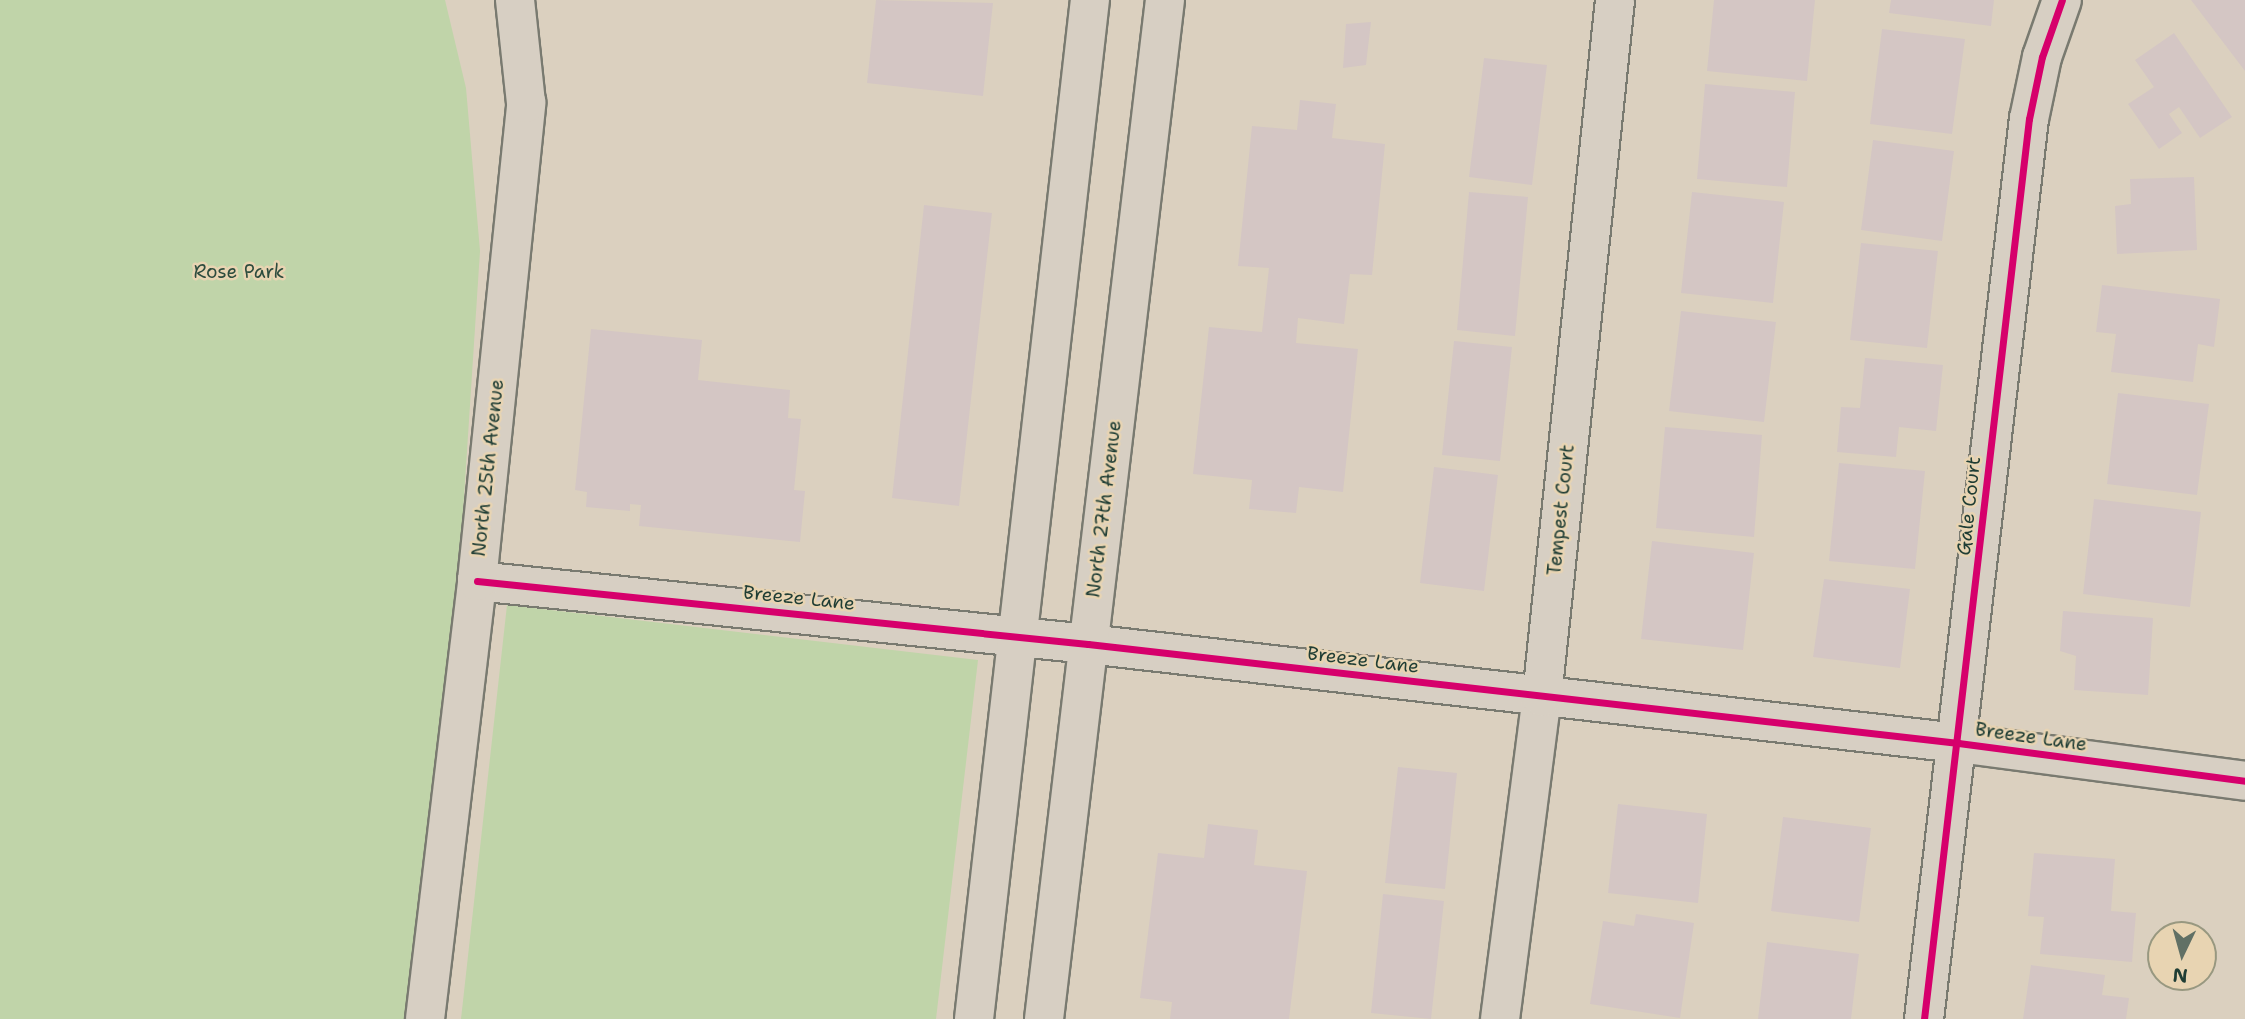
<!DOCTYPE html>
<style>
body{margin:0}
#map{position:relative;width:2245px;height:1019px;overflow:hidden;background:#dbd0bf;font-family:"Shantell Sans",sans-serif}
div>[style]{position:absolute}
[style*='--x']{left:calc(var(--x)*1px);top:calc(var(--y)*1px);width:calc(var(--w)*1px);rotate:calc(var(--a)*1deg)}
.green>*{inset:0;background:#c0d4a9}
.building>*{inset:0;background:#d4c6c4}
.roads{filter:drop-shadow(2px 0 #797a70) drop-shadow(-2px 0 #797a70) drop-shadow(0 2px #797a70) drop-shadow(0 -2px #797a70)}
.minor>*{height:38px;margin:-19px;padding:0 19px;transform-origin:19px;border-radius:19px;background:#d7cfc3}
.cycleway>*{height:7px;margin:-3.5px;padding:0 3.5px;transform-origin:3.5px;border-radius:3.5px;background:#d6006c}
span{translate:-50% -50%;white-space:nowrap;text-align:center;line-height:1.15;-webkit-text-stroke:5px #e8d4b2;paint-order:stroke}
.park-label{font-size:19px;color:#2d4c3e}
.street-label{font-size:19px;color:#1f3d34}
.north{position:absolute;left:2147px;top:921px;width:70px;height:70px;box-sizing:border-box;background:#e8d4b2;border:2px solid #989880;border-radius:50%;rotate:185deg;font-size:19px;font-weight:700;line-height:28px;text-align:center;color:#1f3d34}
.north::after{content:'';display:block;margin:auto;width:24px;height:32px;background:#617065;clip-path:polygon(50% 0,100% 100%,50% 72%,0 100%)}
</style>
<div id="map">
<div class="green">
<i style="clip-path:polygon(0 0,445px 0,466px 88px,480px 251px,459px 574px,407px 1019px,0 1019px)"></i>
<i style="clip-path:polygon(507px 605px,978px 660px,936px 1019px,461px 1019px)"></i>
</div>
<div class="building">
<i style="clip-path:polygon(876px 0,993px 3px,983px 96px,867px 83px)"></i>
<i style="clip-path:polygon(1714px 0,1815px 0,1807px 81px,1707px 71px)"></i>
<i style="clip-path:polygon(1891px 0,1994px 0,1991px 26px,1889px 13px)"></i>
<i style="clip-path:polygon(2191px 0,2245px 0,2245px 71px)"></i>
<i style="clip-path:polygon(1371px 22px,1366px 65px,1343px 68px,1346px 24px)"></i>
<i style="clip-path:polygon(1882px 29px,1965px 39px,1952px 134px,1870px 124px)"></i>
<i style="clip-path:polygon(2174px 33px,2232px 117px,2200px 138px,2179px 107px,2169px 114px,2182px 133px,2159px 149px,2128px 104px,2154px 87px,2135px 60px)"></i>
<i style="clip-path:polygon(1484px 58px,1547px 65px,1532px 185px,1469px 177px)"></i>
<i style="clip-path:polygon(1705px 84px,1795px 92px,1787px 187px,1697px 179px)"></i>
<i style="clip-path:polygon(1300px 100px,1336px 104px,1332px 138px,1385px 144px,1372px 275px,1350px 274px,1344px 324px,1298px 318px,1296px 343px,1358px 349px,1343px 492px,1299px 487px,1296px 513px,1249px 509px,1252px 480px,1193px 474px,1209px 327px,1262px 332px,1269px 268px,1238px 266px,1252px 126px,1297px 130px)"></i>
<i style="clip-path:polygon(1873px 140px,1954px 151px,1942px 241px,1861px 230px)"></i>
<i style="clip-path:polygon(2194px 177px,2197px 250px,2117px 254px,2115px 206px,2131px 204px,2130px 179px)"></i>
<i style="clip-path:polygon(1469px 192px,1528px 197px,1515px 336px,1457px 330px)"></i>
<i style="clip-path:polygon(1692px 192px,1784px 202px,1773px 303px,1681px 293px)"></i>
<i style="clip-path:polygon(924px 205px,992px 213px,959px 506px,892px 498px)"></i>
<i style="clip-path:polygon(1861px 243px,1938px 251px,1927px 348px,1850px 340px)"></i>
<i style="clip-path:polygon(2102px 285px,2220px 299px,2214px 347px,2198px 344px,2193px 382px,2111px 372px,2116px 334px,2096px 332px)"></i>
<i style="clip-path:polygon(1681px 311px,1776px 322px,1764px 422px,1669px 411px)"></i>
<i style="clip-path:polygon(591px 329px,702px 340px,698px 380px,790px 390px,788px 418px,801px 419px,794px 490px,805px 491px,800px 542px,639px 526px,641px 505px,630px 504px,630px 511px,586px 507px,587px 492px,575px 490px)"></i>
<i style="clip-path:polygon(1454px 341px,1512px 347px,1500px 461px,1442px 455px)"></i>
<i style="clip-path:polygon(1865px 358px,1943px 365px,1936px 431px,1899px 427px,1896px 457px,1837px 452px,1841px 407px,1860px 408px)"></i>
<i style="clip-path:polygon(2118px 393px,2209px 404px,2197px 495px,2107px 484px)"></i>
<i style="clip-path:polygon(1665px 427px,1762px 435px,1754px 537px,1656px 528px)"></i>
<i style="clip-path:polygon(1839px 463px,1925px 471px,1915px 569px,1829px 561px)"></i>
<i style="clip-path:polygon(1434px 467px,1498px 475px,1484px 591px,1420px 583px)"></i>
<i style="clip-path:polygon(2094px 499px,2201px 512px,2190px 607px,2083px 594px)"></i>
<i style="clip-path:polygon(1652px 541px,1754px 553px,1743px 650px,1641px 639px)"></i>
<i style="clip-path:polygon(1824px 579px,1910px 589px,1900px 668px,1813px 657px)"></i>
<i style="clip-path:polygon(2063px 611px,2153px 618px,2148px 695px,2074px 690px,2076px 656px,2060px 651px)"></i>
<i style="clip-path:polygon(1398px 767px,1457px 773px,1445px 889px,1385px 883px)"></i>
<i style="clip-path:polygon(1618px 804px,1707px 814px,1698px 903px,1608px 893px)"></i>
<i style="clip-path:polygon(1783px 817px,1871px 828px,1859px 922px,1771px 911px)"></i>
<i style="clip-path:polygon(1208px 824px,1258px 830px,1254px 865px,1307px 871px,1289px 1019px,1170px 1019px,1172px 1002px,1140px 998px,1158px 853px,1204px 858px)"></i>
<i style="clip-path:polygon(2034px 853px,2115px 859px,2111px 911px,2136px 913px,2132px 962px,2040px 954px,2044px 917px,2028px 916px)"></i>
<i style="clip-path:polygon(1383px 894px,1444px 901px,1431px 1019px,1371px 1013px)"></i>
<i style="clip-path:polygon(1636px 914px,1694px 923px,1680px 1018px,1590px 1004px,1603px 921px,1634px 926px)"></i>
<i style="clip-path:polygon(1767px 942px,1859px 954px,1851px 1019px,1758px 1019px)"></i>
<i style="clip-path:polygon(2031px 965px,2105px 975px,2102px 995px,2129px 998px,2126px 1019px,2023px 1019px)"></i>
</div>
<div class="roads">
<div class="minor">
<i style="--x:477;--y:581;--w:614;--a:5.89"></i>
<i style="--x:1088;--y:644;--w:876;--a:6.49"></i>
<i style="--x:1958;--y:743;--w:290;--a:7.5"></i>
<i style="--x:425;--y:1019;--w:441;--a:-83.2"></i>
<i style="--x:477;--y:581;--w:481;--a:-84.1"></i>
<i style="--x:526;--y:103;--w:104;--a:-96.1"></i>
<i style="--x:974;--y:1019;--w:1026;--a:-83.51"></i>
<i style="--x:1044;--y:1019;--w:1026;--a:-83.23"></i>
<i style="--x:1500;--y:1019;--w:325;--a:-82.6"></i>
<i style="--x:1542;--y:697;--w:701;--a:-84.02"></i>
<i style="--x:1924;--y:1019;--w:906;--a:-83.35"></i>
<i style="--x:2029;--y:119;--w:63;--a:-78.2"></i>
<i style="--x:2042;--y:57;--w:60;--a:-70.7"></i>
</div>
</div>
<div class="cycleway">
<i style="--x:477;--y:581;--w:614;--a:5.89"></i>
<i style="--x:1088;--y:644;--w:876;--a:6.49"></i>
<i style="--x:1958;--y:743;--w:290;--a:7.5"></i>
<i style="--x:1924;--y:1019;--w:906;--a:-83.35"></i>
<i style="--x:2029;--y:119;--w:63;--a:-78.2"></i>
<i style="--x:2042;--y:57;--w:60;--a:-70.7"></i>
</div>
<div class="park-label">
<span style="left:239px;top:272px">Rose Park</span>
</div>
<div class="street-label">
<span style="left:488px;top:468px;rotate:-84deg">North 25th Avenue</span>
<span style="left:1969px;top:506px;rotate:-84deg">Gale Court</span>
<span style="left:1104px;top:509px;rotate:-83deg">North 27th Avenue</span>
<span style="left:1561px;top:510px;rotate:-84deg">Tempest Court</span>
<span style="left:799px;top:598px;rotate:6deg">Breeze Lane</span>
<span style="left:1363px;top:660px;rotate:7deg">Breeze Lane</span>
<span style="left:2031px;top:737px;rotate:8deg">Breeze Lane</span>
</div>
<div class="north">N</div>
</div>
